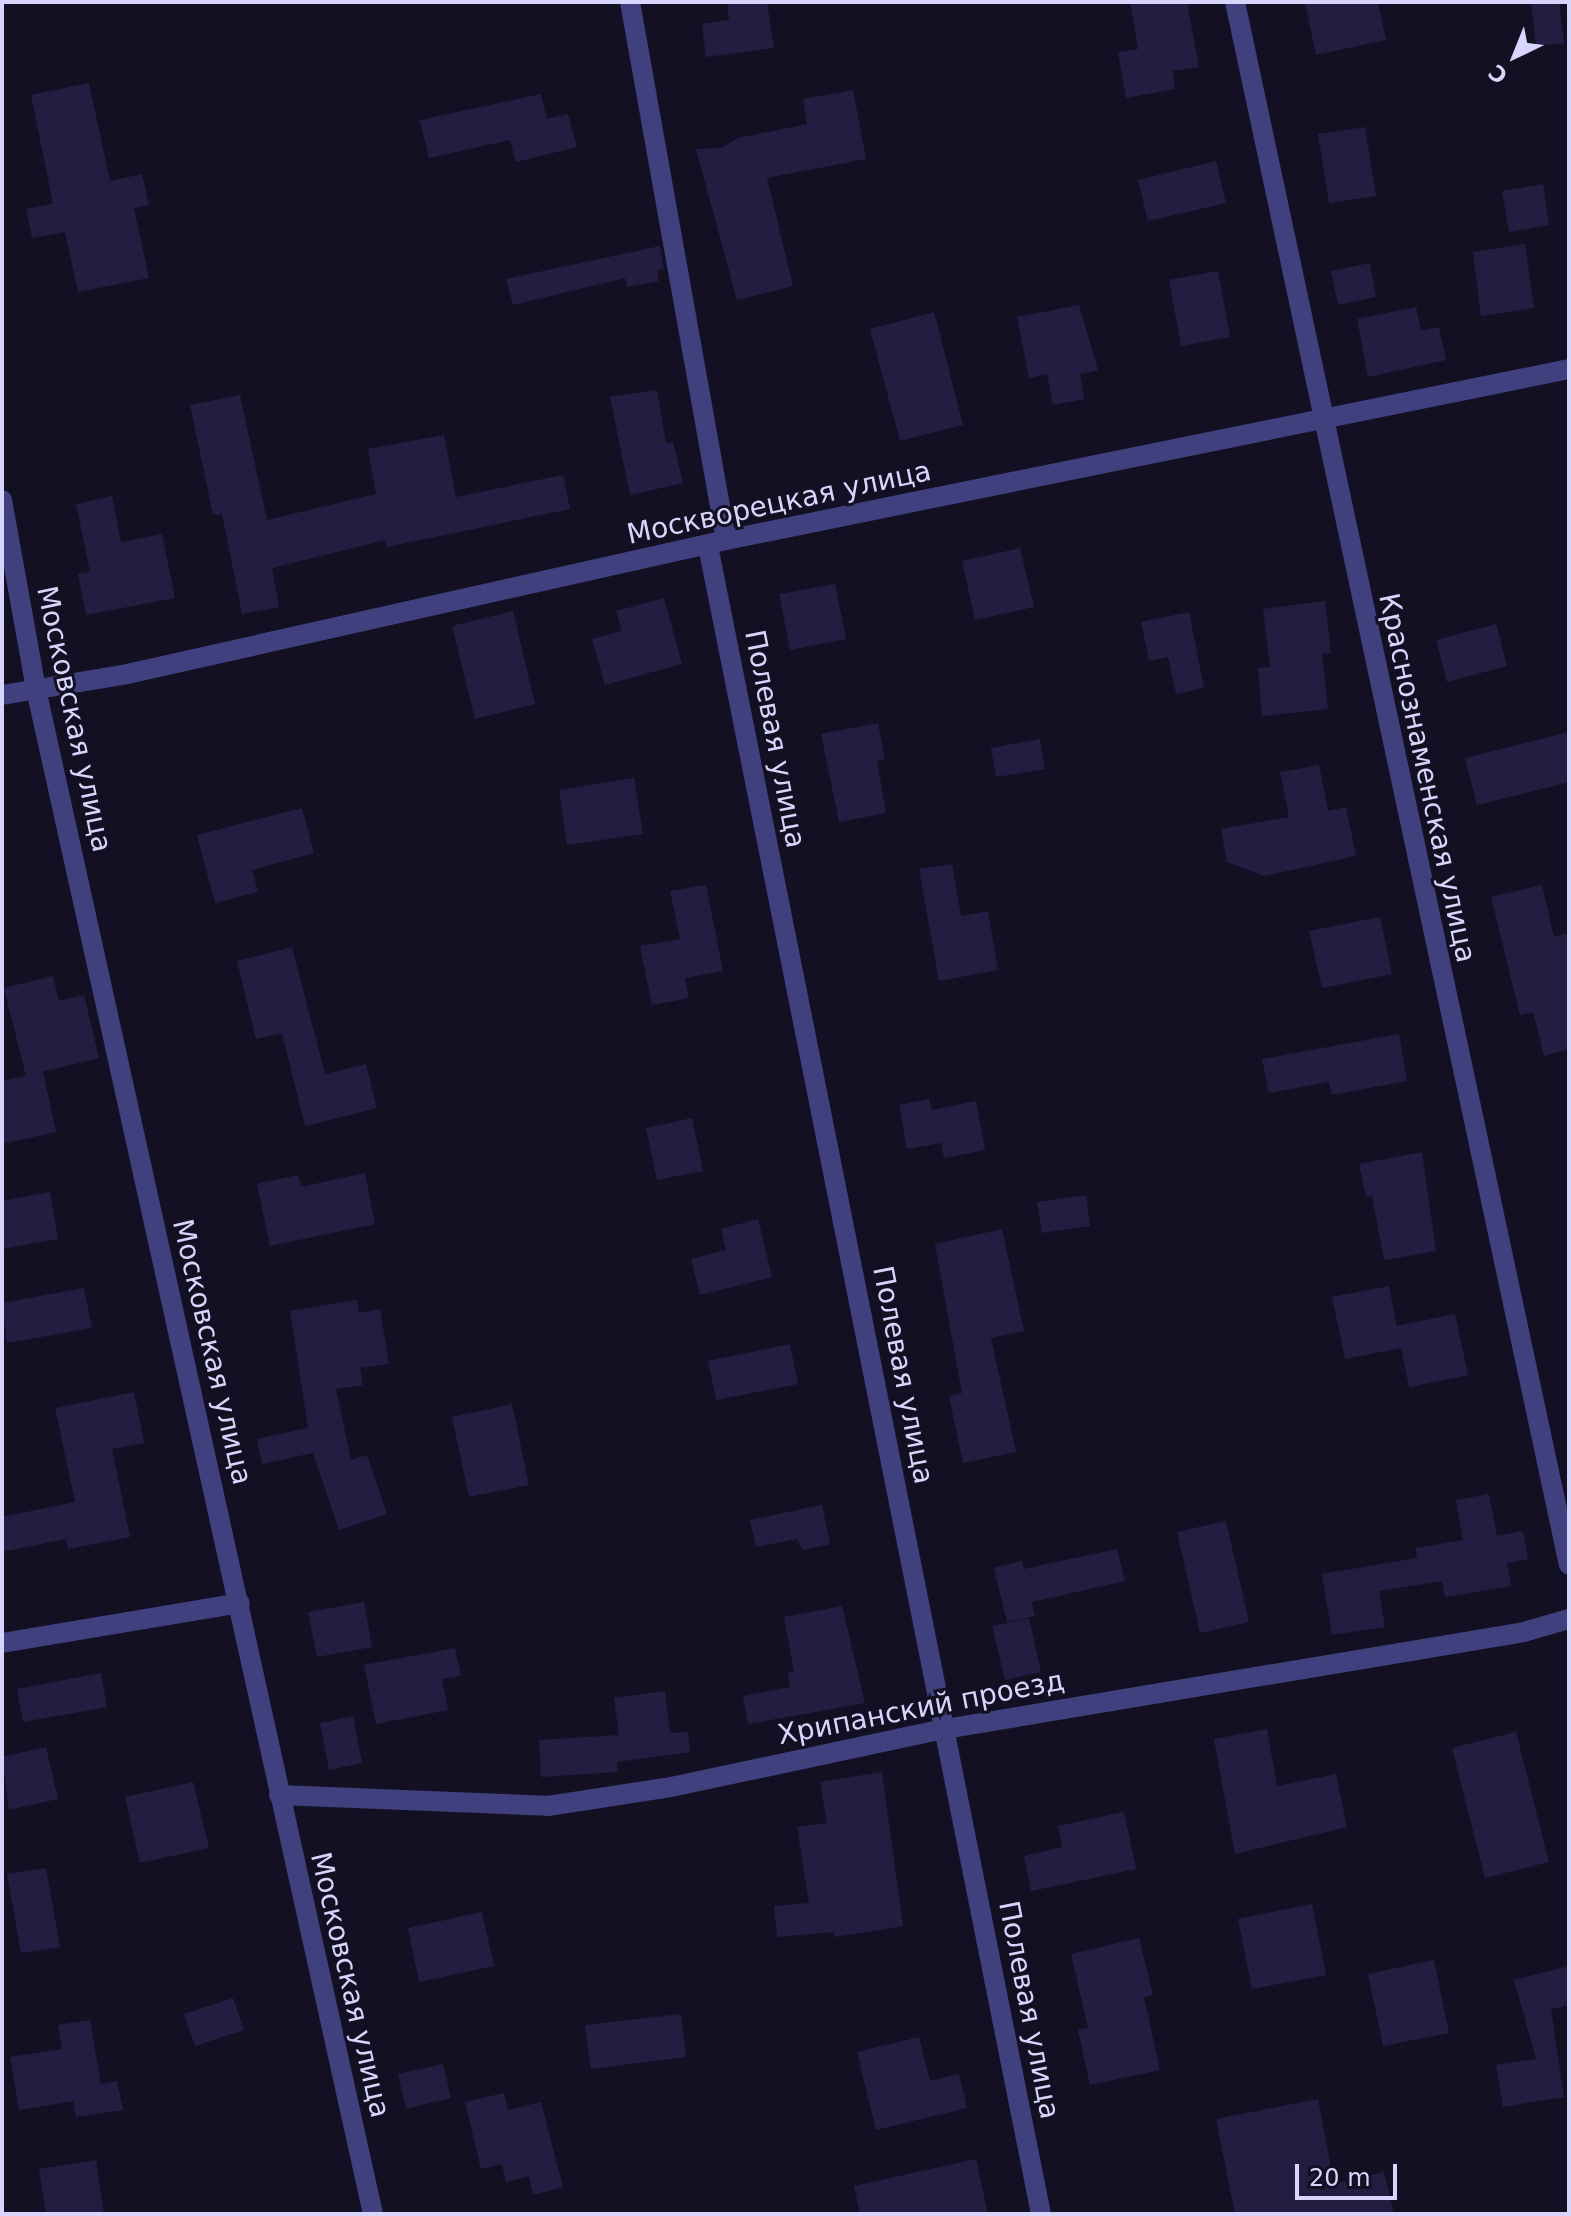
<!DOCTYPE html>
<meta charset="utf-8">
<style>
body{margin:0}
#map{position:relative;width:1571px;height:2216px;overflow:hidden;background:#121022;font-family:"DejaVu Sans",sans-serif}
div>[style]{position:absolute}
[style*='--x']{left:calc(var(--x)*1px);top:calc(var(--y)*1px);width:calc(var(--w)*1px);rotate:calc(var(--a)*1deg)}
.building>*{inset:0;background:#231e41}
.minor>*{height:20px;margin:-10px;padding:0 10px;transform-origin:10px;border-radius:10px;background:#3f407d}
span{translate:-50% -50%;white-space:nowrap;text-align:center;line-height:1.15;-webkit-text-stroke:6px #121022;paint-order:stroke}
.street-label{font-size:28px;color:#d7d5fb}
.frame{position:absolute;inset:0;border:4px solid #d7d5fb;pointer-events:none}
.north{position:absolute;left:1475px;top:16px;width:80px;height:80px;-webkit-text-stroke:6px #121022;paint-order:stroke;rotate:223deg;font-size:22px;font-weight:700;line-height:32px;text-align:center;color:#d7d5fb}
.north::after{content:'';display:block;margin:auto;width:28px;height:36px;background:#d7d5fb;clip-path:polygon(50% 0,100% 100%,50% 72%,0 100%)}
.scale{position:absolute;left:1295px;top:2164px;width:102px;height:36px;box-sizing:border-box;border:4px solid #d7d5fb;border-top:0;padding-left:10px;font-size:24px;line-height:28px;white-space:nowrap;color:#d7d5fb;-webkit-text-stroke:6px #121022;paint-order:stroke}
</style>
<div id="map">
<div class="building">
<i style="clip-path:polygon(727px 2px,767px 2px,774px 48px,706px 57px,702px 24px,729px 20px)"></i>
<i style="clip-path:polygon(1130px 2px,1187px 2px,1199px 67px,1173px 71px,1175px 89px,1126px 98px,1118px 52px,1138px 49px)"></i>
<i style="clip-path:polygon(1305px 2px,1378px 2px,1386px 40px,1316px 55px)"></i>
<i style="clip-path:polygon(1531px 2px,1559px 2px,1564px 43px,1536px 46px)"></i>
<i style="clip-path:polygon(89px 83px,110px 181px,142px 174px,149px 205px,134px 208px,149px 278px,78px 292px,65px 232px,32px 238px,26px 209px,53px 204px,31px 95px)"></i>
<i style="clip-path:polygon(853px 90px,866px 159px,767px 178px,793px 286px,737px 300px,696px 149px,721px 148px,738px 138px,807px 124px,803px 99px)"></i>
<i style="clip-path:polygon(541px 94px,547px 119px,568px 114px,577px 147px,516px 162px,510px 140px,429px 158px,420px 120px)"></i>
<i style="clip-path:polygon(1365px 127px,1376px 196px,1329px 203px,1318px 134px)"></i>
<i style="clip-path:polygon(1216px 161px,1226px 203px,1148px 221px,1138px 180px)"></i>
<i style="clip-path:polygon(1543px 184px,1549px 225px,1509px 232px,1502px 191px)"></i>
<i style="clip-path:polygon(1525px 244px,1534px 308px,1481px 316px,1473px 252px)"></i>
<i style="clip-path:polygon(660px 246px,664px 269px,657px 271px,659px 281px,627px 287px,625px 278px,513px 305px,506px 279px)"></i>
<i style="clip-path:polygon(1370px 263px,1376px 297px,1338px 305px,1331px 271px)"></i>
<i style="clip-path:polygon(1218px 271px,1230px 337px,1181px 346px,1169px 280px)"></i>
<i style="clip-path:polygon(1079px 305px,1098px 370px,1080px 374px,1084px 399px,1053px 405px,1047px 374px,1029px 378px,1017px 317px)"></i>
<i style="clip-path:polygon(1416px 307px,1421px 331px,1439px 327px,1446px 360px,1368px 377px,1357px 319px)"></i>
<i style="clip-path:polygon(934px 312px,963px 425px,900px 441px,870px 329px)"></i>
<i style="clip-path:polygon(657px 390px,666px 444px,673px 442px,683px 483px,630px 495px,610px 397px)"></i>
<i style="clip-path:polygon(240px 395px,267px 520px,376px 494px,368px 449px,444px 435px,456px 497px,563px 475px,570px 509px,386px 547px,385px 540px,272px 568px,279px 607px,242px 614px,222px 514px,213px 515px,190px 405px)"></i>
<i style="clip-path:polygon(112px 496px,121px 542px,162px 534px,175px 598px,86px 615px,78px 574px,90px 572px,76px 504px)"></i>
<i style="clip-path:polygon(1020px 548px,1034px 607px,975px 620px,962px 561px)"></i>
<i style="clip-path:polygon(835px 584px,846px 639px,790px 650px,779px 594px)"></i>
<i style="clip-path:polygon(664px 598px,682px 664px,605px 685px,592px 639px,622px 631px,616px 611px)"></i>
<i style="clip-path:polygon(1325px 601px,1331px 653px,1322px 654px,1328px 709px,1262px 716px,1258px 668px,1270px 667px,1263px 609px)"></i>
<i style="clip-path:polygon(513px 611px,535px 704px,475px 719px,452px 626px)"></i>
<i style="clip-path:polygon(1189px 612px,1204px 688px,1176px 694px,1168px 657px,1149px 661px,1141px 622px)"></i>
<i style="clip-path:polygon(1496px 624px,1507px 666px,1447px 682px,1436px 640px)"></i>
<i style="clip-path:polygon(878px 723px,885px 759px,877px 761px,886px 813px,839px 822px,821px 734px)"></i>
<i style="clip-path:polygon(1569px 732px,1569px 782px,1477px 805px,1465px 758px)"></i>
<i style="clip-path:polygon(1040px 739px,1045px 769px,996px 777px,991px 748px)"></i>
<i style="clip-path:polygon(1319px 765px,1328px 811px,1346px 807px,1356px 856px,1264px 876px,1227px 862px,1221px 829px,1289px 817px,1280px 772px)"></i>
<i style="clip-path:polygon(634px 778px,643px 834px,567px 845px,559px 790px)"></i>
<i style="clip-path:polygon(302px 808px,314px 853px,252px 870px,258px 892px,215px 903px,197px 835px)"></i>
<i style="clip-path:polygon(952px 864px,961px 916px,988px 911px,998px 970px,939px 981px,919px 869px)"></i>
<i style="clip-path:polygon(706px 885px,723px 971px,685px 978px,689px 998px,652px 1005px,640px 946px,680px 939px,670px 891px)"></i>
<i style="clip-path:polygon(1542px 885px,1554px 937px,1569px 933px,1569px 1049px,1544px 1056px,1533px 1012px,1520px 1015px,1491px 897px)"></i>
<i style="clip-path:polygon(1380px 917px,1392px 974px,1322px 988px,1309px 931px)"></i>
<i style="clip-path:polygon(292px 947px,325px 1074px,366px 1064px,377px 1108px,305px 1126px,282px 1033px,256px 1039px,237px 961px)"></i>
<i style="clip-path:polygon(53px 976px,59px 1001px,84px 995px,99px 1058px,26px 1076px,4px 988px)"></i>
<i style="clip-path:polygon(1399px 1034px,1407px 1081px,1332px 1095px,1329px 1082px,1269px 1093px,1262px 1059px)"></i>
<i style="clip-path:polygon(43px 1072px,56px 1132px,2px 1144px,2px 1081px)"></i>
<i style="clip-path:polygon(929px 1099px,932px 1110px,976px 1101px,985px 1150px,944px 1158px,941px 1143px,907px 1149px,899px 1105px)"></i>
<i style="clip-path:polygon(692px 1118px,703px 1171px,657px 1180px,646px 1128px)"></i>
<i style="clip-path:polygon(1422px 1152px,1436px 1251px,1384px 1260px,1372px 1196px,1366px 1197px,1359px 1164px)"></i>
<i style="clip-path:polygon(365px 1173px,375px 1224px,270px 1246px,257px 1184px,298px 1175px,301px 1187px)"></i>
<i style="clip-path:polygon(50px 1192px,58px 1239px,2px 1249px,2px 1201px)"></i>
<i style="clip-path:polygon(1086px 1195px,1090px 1226px,1042px 1233px,1037px 1202px)"></i>
<i style="clip-path:polygon(758px 1219px,772px 1277px,700px 1295px,691px 1259px,726px 1250px,721px 1229px)"></i>
<i style="clip-path:polygon(1002px 1229px,1024px 1331px,991px 1338px,1016px 1452px,963px 1463px,949px 1396px,962px 1393px,935px 1244px)"></i>
<i style="clip-path:polygon(1389px 1286px,1397px 1326px,1455px 1314px,1468px 1375px,1409px 1387px,1401px 1348px,1345px 1359px,1332px 1297px)"></i>
<i style="clip-path:polygon(84px 1288px,92px 1328px,7px 1343px,2px 1303px)"></i>
<i style="clip-path:polygon(357px 1300px,359px 1313px,380px 1309px,389px 1364px,360px 1368px,363px 1385px,336px 1389px,351px 1460px,367px 1455px,387px 1514px,339px 1530px,313px 1453px,262px 1464px,257px 1439px,308px 1428px,290px 1311px)"></i>
<i style="clip-path:polygon(790px 1344px,798px 1384px,716px 1400px,708px 1361px)"></i>
<i style="clip-path:polygon(134px 1392px,144px 1443px,112px 1449px,130px 1537px,68px 1549px,66px 1539px,2px 1552px,2px 1517px,75px 1502px,55px 1408px)"></i>
<i style="clip-path:polygon(512px 1404px,529px 1485px,469px 1497px,452px 1417px)"></i>
<i style="clip-path:polygon(1489px 1494px,1497px 1536px,1523px 1531px,1528px 1559px,1507px 1563px,1511px 1586px,1445px 1597px,1442px 1581px,1379px 1591px,1385px 1627px,1332px 1635px,1322px 1574px,1417px 1558px,1415px 1548px,1463px 1540px,1456px 1500px)"></i>
<i style="clip-path:polygon(822px 1505px,830px 1544px,803px 1550px,797px 1539px,756px 1547px,750px 1520px)"></i>
<i style="clip-path:polygon(1226px 1521px,1249px 1622px,1200px 1633px,1177px 1532px)"></i>
<i style="clip-path:polygon(1117px 1549px,1125px 1581px,1032px 1602px,1035px 1616px,1007px 1622px,994px 1568px,1022px 1561px,1024px 1569px)"></i>
<i style="clip-path:polygon(364px 1602px,372px 1647px,317px 1657px,308px 1612px)"></i>
<i style="clip-path:polygon(842px 1606px,865px 1703px,748px 1724px,743px 1696px,790px 1687px,788px 1673px,794px 1672px,784px 1617px)"></i>
<i style="clip-path:polygon(1029px 1618px,1041px 1672px,1005px 1680px,992px 1626px)"></i>
<i style="clip-path:polygon(455px 1648px,461px 1676px,442px 1679px,448px 1710px,376px 1724px,364px 1665px)"></i>
<i style="clip-path:polygon(101px 1673px,107px 1707px,23px 1722px,17px 1689px)"></i>
<i style="clip-path:polygon(665px 1691px,670px 1733px,688px 1732px,690px 1752px,617px 1762px,618px 1772px,541px 1777px,539px 1740px,619px 1735px,614px 1698px)"></i>
<i style="clip-path:polygon(353px 1716px,362px 1763px,329px 1770px,320px 1723px)"></i>
<i style="clip-path:polygon(1267px 1729px,1277px 1786px,1336px 1774px,1347px 1827px,1235px 1854px,1214px 1739px)"></i>
<i style="clip-path:polygon(1516px 1732px,1549px 1862px,1485px 1878px,1452px 1748px)"></i>
<i style="clip-path:polygon(46px 1747px,58px 1799px,9px 1810px,2px 1757px)"></i>
<i style="clip-path:polygon(882px 1772px,903px 1926px,835px 1937px,834px 1932px,777px 1937px,774px 1906px,809px 1903px,797px 1827px,827px 1823px,820px 1782px)"></i>
<i style="clip-path:polygon(193px 1782px,209px 1848px,140px 1863px,125px 1797px)"></i>
<i style="clip-path:polygon(1124px 1812px,1136px 1869px,1031px 1891px,1024px 1856px,1062px 1847px,1058px 1826px)"></i>
<i style="clip-path:polygon(46px 1868px,60px 1947px,21px 1953px,7px 1874px)"></i>
<i style="clip-path:polygon(1312px 1904px,1326px 1975px,1252px 1989px,1238px 1919px)"></i>
<i style="clip-path:polygon(482px 1912px,494px 1966px,419px 1982px,408px 1928px)"></i>
<i style="clip-path:polygon(1139px 1938px,1153px 1995px,1144px 1997px,1160px 2070px,1090px 2085px,1078px 2030px,1088px 2028px,1071px 1954px)"></i>
<i style="clip-path:polygon(1434px 1960px,1449px 2033px,1383px 2046px,1368px 1974px)"></i>
<i style="clip-path:polygon(1569px 1966px,1569px 2005px,1551px 2009px,1564px 2097px,1503px 2107px,1496px 2065px,1536px 2059px,1514px 1980px)"></i>
<i style="clip-path:polygon(233px 1998px,244px 2030px,195px 2046px,184px 2014px)"></i>
<i style="clip-path:polygon(681px 2014px,686px 2057px,591px 2069px,585px 2025px)"></i>
<i style="clip-path:polygon(90px 2020px,101px 2084px,117px 2081px,123px 2110px,76px 2117px,73px 2101px,19px 2110px,10px 2057px,62px 2049px,58px 2025px)"></i>
<i style="clip-path:polygon(919px 2037px,930px 2081px,959px 2074px,967px 2108px,876px 2130px,857px 2052px)"></i>
<i style="clip-path:polygon(443px 2064px,451px 2098px,406px 2109px,398px 2074px)"></i>
<i style="clip-path:polygon(504px 2093px,508px 2110px,541px 2102px,563px 2187px,533px 2195px,529px 2176px,506px 2182px,502px 2164px,481px 2169px,465px 2102px)"></i>
<i style="clip-path:polygon(1318px 2099px,1334px 2184px,1384px 2172px,1394px 2214px,1235px 2214px,1216px 2119px)"></i>
<i style="clip-path:polygon(976px 2159px,988px 2214px,860px 2214px,854px 2186px)"></i>
<i style="clip-path:polygon(96px 2160px,104px 2214px,46px 2214px,39px 2169px)"></i>
</div>
<div class="minor">
<i style="--x:630;--y:2;--w:546;--a:79.88"></i>
<i style="--x:1235;--y:2;--w:1598;--a:77.94"></i>
<i style="--x:2;--y:500;--w:192;--a:79.8"></i>
<i style="--x:36;--y:689;--w:1562;--a:77.54"></i>
<i style="--x:708;--y:546;--w:1701;--a:78.71"></i>
<i style="--x:2;--y:695;--w:127;--a:-9.5"></i>
<i style="--x:127;--y:674;--w:614;--a:-12.61"></i>
<i style="--x:726;--y:540;--w:860;--a:-11.47"></i>
<i style="--x:2;--y:1643;--w:241;--a:-9.5"></i>
<i style="--x:279;--y:1795;--w:269;--a:2.3"></i>
<i style="--x:548;--y:1806;--w:124;--a:-8.8"></i>
<i style="--x:671;--y:1787;--w:280;--a:-12"></i>
<i style="--x:945;--y:1729;--w:587;--a:-9.51"></i>
<i style="--x:1524;--y:1632;--w:47;--a:-16.1"></i>
</div>
<div class="street-label">
<span style="left:779px;top:503px;rotate:-12deg">Москворецкая улица</span>
<span style="left:74px;top:719px;rotate:78deg">Московская улица</span>
<span style="left:775px;top:739px;rotate:79deg">Полевая улица</span>
<span style="left:1427px;top:778px;rotate:78deg">Краснознаменская улица</span>
<span style="left:212px;top:1352px;rotate:77deg">Московская улица</span>
<span style="left:903px;top:1375px;rotate:79deg">Полевая улица</span>
<span style="left:921px;top:1708px;rotate:-11deg">Хрипанский проезд</span>
<span style="left:350px;top:1985px;rotate:77deg">Московская улица</span>
<span style="left:1029px;top:2010px;rotate:79deg">Полевая улица</span>
</div>
<div class="frame"></div>
<div class="north">С</div>
<div class="scale">20 m</div>
</div>
